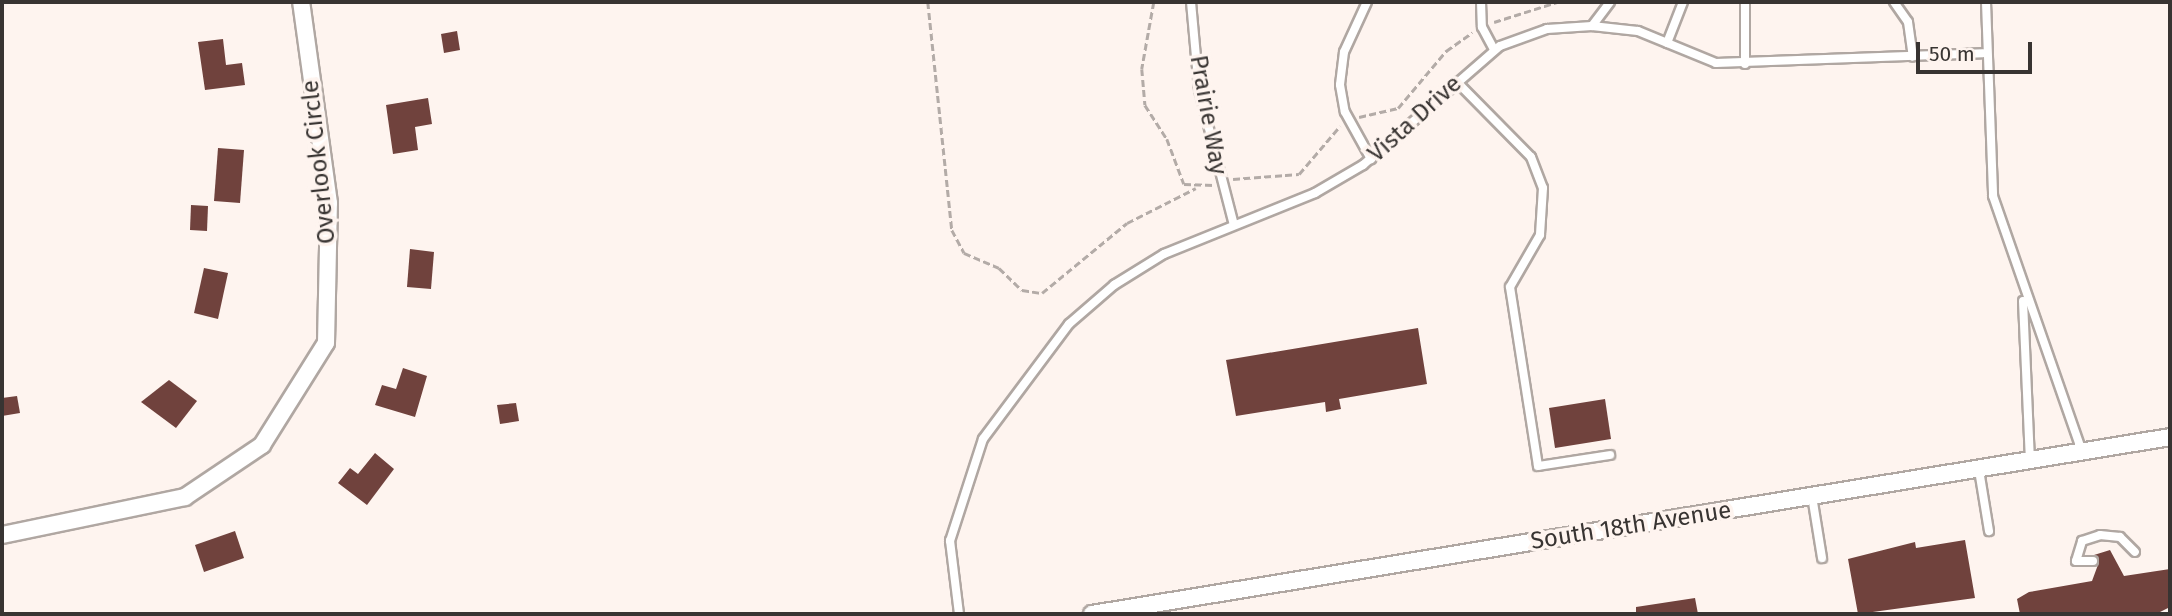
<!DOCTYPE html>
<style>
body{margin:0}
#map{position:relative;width:2172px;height:616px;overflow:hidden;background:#fef4ef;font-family:"Fira Sans",sans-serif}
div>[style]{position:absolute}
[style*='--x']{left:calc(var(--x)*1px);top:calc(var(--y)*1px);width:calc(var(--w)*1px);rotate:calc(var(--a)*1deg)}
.building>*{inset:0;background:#70423d}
.path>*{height:2.5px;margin-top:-1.25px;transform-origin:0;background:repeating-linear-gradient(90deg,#b3aba7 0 7px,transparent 0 10.5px)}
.roads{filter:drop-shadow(2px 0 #b0a7a2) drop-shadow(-2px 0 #b0a7a2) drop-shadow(0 2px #b0a7a2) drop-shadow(0 -2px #b0a7a2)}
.lane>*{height:8px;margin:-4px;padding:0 4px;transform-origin:4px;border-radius:4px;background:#fff}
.street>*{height:16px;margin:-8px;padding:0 8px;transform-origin:8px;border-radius:8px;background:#fff}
span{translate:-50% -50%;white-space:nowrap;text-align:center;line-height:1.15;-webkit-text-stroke:7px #fef4ef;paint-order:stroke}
.street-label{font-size:24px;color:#383432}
.frame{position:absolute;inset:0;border:4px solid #383432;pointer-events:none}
.scale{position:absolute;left:1916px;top:42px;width:116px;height:32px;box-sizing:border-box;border:4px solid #383432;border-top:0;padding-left:9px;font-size:21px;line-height:24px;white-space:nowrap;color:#383432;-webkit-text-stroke:5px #fef4ef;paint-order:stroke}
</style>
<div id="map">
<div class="building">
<i style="clip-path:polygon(457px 31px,460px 50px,444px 53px,441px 34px)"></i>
<i style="clip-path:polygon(223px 39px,226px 65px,242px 63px,245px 85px,205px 90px,198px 42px)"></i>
<i style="clip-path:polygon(428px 98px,432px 124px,415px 127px,418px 150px,393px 154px,386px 105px)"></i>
<i style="clip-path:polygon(218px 148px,244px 150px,240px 203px,214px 201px)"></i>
<i style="clip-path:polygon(191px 205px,208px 206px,207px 231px,190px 230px)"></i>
<i style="clip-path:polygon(410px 249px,434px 252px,431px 289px,407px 287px)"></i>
<i style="clip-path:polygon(204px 268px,228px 273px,218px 319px,194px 313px)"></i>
<i style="clip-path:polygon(1418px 328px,1427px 384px,1339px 399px,1341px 409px,1326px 412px,1325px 402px,1236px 416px,1226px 360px)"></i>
<i style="clip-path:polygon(403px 368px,427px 376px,415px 417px,375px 405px,382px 385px,396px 389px)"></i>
<i style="clip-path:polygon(169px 380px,197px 401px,176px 428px,141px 402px)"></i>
<i style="clip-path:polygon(17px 396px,20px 413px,2px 416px,2px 398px)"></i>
<i style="clip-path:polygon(1605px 399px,1611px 439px,1555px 448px,1549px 408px)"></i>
<i style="clip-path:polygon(516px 403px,519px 421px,500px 424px,497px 405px)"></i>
<i style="clip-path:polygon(375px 453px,394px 469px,367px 505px,338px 483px,350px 468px,358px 474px)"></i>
<i style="clip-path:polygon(235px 531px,244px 558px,204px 572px,195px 545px)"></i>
<i style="clip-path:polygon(1965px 540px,1975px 598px,1858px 614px,1848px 559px,1915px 542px,1916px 548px)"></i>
<i style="clip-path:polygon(2110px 550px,2124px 576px,2170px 569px,2170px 607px,2156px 614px,2020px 614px,2017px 599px,2029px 592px,2092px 581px,2099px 562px,2094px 555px)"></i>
<i style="clip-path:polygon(1695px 598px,1698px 614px,1636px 614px,1636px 607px)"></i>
</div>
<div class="path">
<i style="--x:928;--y:2;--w:229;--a:84"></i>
<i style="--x:952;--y:230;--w:26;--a:62"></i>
<i style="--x:964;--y:253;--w:38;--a:23"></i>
<i style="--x:999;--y:268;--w:32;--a:44"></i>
<i style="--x:1022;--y:290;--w:20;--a:9"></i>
<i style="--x:1042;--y:293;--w:110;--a:-39.5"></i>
<i style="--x:1127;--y:223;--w:77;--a:-26.9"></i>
<i style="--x:1154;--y:2;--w:68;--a:100.2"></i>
<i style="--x:1142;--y:69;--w:36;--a:85"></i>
<i style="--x:1145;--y:105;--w:40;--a:57.1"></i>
<i style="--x:1167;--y:139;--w:48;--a:69.3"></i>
<i style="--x:1184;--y:184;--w:30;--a:2"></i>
<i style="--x:1494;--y:22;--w:66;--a:-17.6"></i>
<i style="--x:1359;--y:117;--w:40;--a:-13"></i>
<i style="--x:1398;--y:108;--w:75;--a:-49.9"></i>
<i style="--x:1446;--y:51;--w:32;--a:-35"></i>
<i style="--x:1233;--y:179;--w:66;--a:-4.3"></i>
<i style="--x:1299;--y:174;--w:63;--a:-49.5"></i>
</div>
<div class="roads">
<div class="lane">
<i style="--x:1191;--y:2;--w:88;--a:84.8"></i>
<i style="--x:1199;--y:90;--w:139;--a:75.5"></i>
<i style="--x:1367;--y:2;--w:55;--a:114.7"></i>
<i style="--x:1344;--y:52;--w:33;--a:97"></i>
<i style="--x:1340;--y:85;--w:27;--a:80"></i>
<i style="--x:1345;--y:112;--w:54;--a:61"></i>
<i style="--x:1481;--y:2;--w:25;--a:88"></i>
<i style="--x:1482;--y:27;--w:26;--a:62"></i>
<i style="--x:1894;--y:2;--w:24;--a:55"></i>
<i style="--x:1908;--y:22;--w:35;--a:82"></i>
<i style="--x:1986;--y:2;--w:194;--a:87.9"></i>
<i style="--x:1993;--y:196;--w:270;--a:70.8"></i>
<i style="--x:1592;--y:26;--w:30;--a:-53"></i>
<i style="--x:1667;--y:43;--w:44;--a:-68.7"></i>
<i style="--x:1745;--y:64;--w:62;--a:-90"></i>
<i style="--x:1457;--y:82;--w:105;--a:45.4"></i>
<i style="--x:1531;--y:157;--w:33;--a:69"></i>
<i style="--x:1543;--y:188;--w:47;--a:93.7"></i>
<i style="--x:1540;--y:235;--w:60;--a:120"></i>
<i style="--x:1510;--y:287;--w:181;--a:81.1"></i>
<i style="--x:1538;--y:466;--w:73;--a:-8.7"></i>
<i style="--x:2023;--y:301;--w:160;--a:87.5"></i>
<i style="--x:1979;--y:470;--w:62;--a:80.7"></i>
<i style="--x:1812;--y:496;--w:63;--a:80.8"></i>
<i style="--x:2093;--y:561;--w:17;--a:180"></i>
<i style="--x:2076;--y:561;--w:21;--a:-73"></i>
<i style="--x:2082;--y:541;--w:19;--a:-18"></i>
<i style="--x:2100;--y:535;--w:20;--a:6"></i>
<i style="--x:2120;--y:537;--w:21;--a:45"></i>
<i style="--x:959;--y:614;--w:74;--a:-97"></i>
<i style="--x:950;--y:541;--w:107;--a:-72.1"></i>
<i style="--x:983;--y:439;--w:144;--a:-53.2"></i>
<i style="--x:1069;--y:324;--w:60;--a:-40.9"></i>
<i style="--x:1114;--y:285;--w:59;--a:-31.8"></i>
<i style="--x:1164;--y:254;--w:163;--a:-22"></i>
<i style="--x:1315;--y:193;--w:56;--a:-30.3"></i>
<i style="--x:1363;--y:165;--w:181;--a:-41"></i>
<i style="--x:1500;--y:46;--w:50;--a:-19.9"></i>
<i style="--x:1547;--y:29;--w:45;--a:-3.8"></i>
<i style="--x:1592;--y:26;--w:46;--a:6.2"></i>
<i style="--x:1638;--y:31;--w:84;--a:22.3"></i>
<i style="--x:1716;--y:63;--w:267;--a:-2.1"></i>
</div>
<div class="street">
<i style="--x:2;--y:535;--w:187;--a:-11.7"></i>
<i style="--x:185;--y:497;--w:93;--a:-34"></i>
<i style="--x:262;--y:445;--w:120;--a:-57.9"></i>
<i style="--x:326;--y:343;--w:140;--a:-88.8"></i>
<i style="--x:329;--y:203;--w:203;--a:-97.9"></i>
<i style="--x:1092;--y:614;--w:1092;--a:-9.32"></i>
</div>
</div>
<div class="street-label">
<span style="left:1208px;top:115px;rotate:80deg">Prairie Way</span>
<span style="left:1415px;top:119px;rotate:-42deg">Vista Drive</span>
<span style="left:319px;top:162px;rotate:-96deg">Overlook Circle</span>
<span style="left:1631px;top:526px;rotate:-9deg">South 18th Avenue</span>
</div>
<div class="frame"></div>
<div class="scale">50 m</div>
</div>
